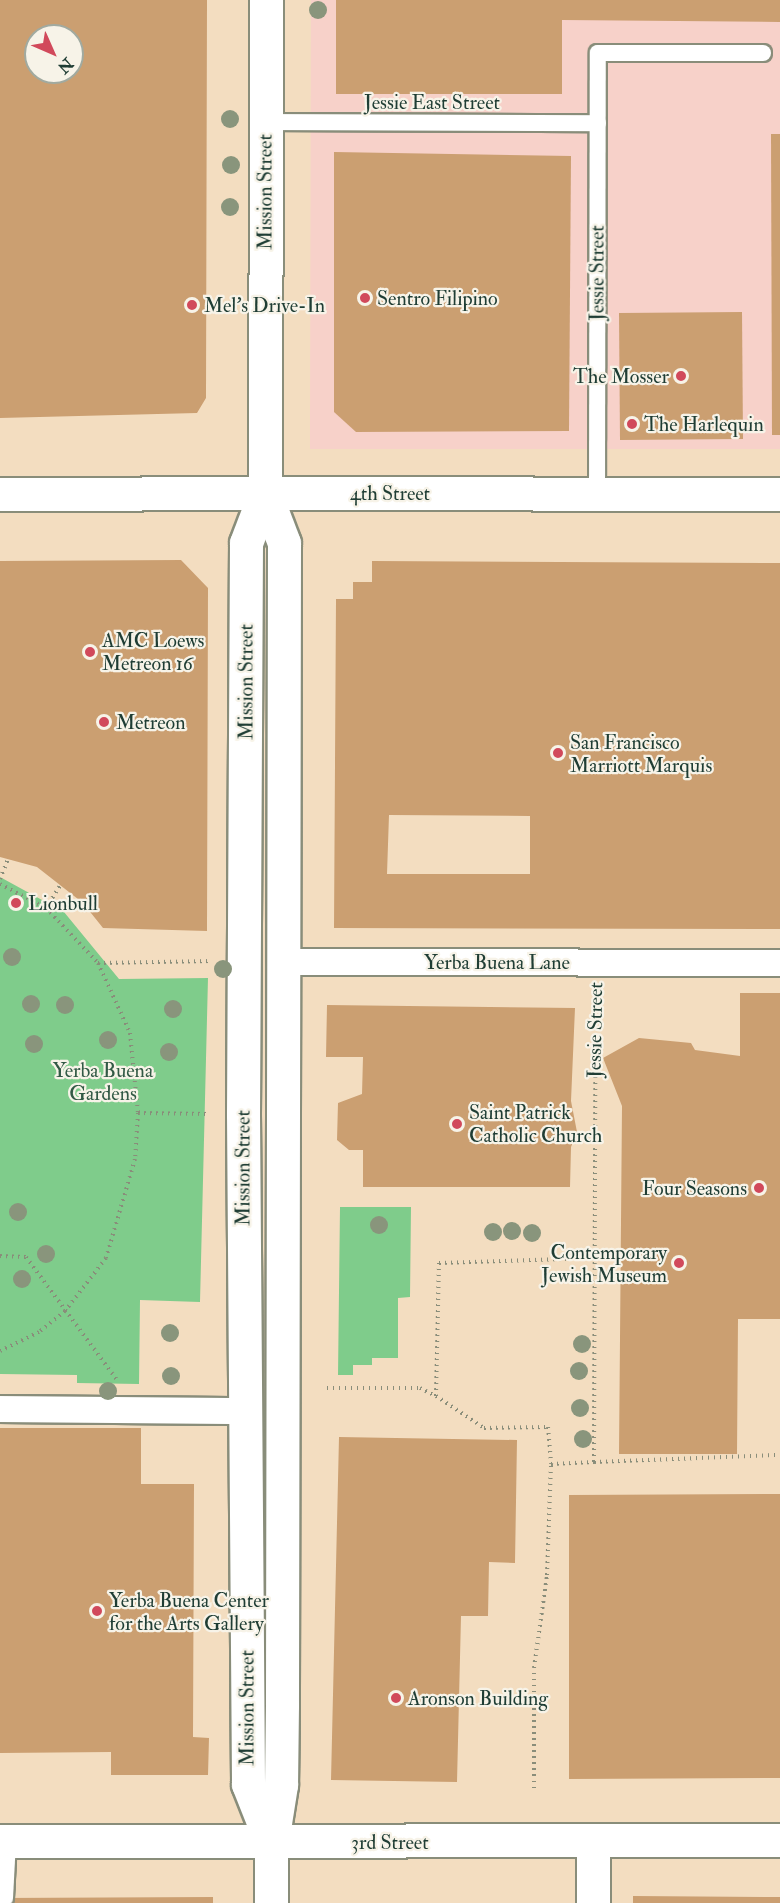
<!DOCTYPE html>
<style>
body{margin:0}
#map{position:relative;width:780px;height:1903px;overflow:hidden;background:#f3ddc0;font-family:"IM FELL Double Pica",serif}
div>[style]{position:absolute}
[style*='--x']{left:calc(var(--x)*1px);top:calc(var(--y)*1px);width:calc(var(--w)*1px);rotate:calc(var(--a)*1deg)}
.built>*{inset:0;background:#f7d1c9}
.green>*{inset:0;background:#7fcc8b}
.building>*{inset:0;background:#cb9f71}
.path>*{height:4px;margin-top:-2px;transform-origin:0;background:repeating-linear-gradient(90deg,#898d7a 0 1.5px,transparent 0 6px)}
.roads{filter:drop-shadow(2px 0 #898d7a) drop-shadow(-2px 0 #898d7a) drop-shadow(0 2px #898d7a) drop-shadow(0 -2px #898d7a)}
.service>*{height:16px;margin:-8px;padding:0 8px;transform-origin:8px;border-radius:8px;background:#fff}
.pedestrian>*{height:26px;margin:-13px;padding:0 13px;transform-origin:13px;border-radius:13px;background:#fff}
.minor>*{height:33px;margin:-16.5px;padding:0 16.5px;transform-origin:16.5px;border-radius:16.5px;background:#fff}
.tertiary>*{height:33px;margin:-16.5px;padding:0 16.5px;transform-origin:16.5px;border-radius:16.5px;background:#fff}
.secondary>*{height:33px;margin:-16.5px;padding:0 16.5px;transform-origin:16.5px;border-radius:16.5px;background:#fff}
.trees>*{width:18px;height:18px;margin:-9px;border-radius:50%;background:#89957c}
.dots>*{width:16px;height:16px;translate:-50% -50%;box-sizing:border-box;border:3px solid #f7f3e8;border-radius:50%}
span{translate:-50% -50%;white-space:nowrap;text-align:center;line-height:1.15;-webkit-text-stroke:4.5px #f7f3e8;paint-order:stroke}
.street-label{font-size:20px;color:#1f3d34}
.poi-label{font-size:20px;color:#1f3d34}
.left{translate:0 -50%;text-align:left}
.right{translate:-100% -50%;text-align:right}
.park-label{font-size:20px;color:#325a45}
.north{position:absolute;left:24px;top:24px;width:60px;height:60px;box-sizing:border-box;background:#f7f3e8;border:2px solid #a1aaa0;border-radius:50%;rotate:135deg;font-size:16px;font-weight:700;line-height:24px;text-align:center;color:#1f3d34}
.north::after{content:'';display:block;margin:auto;width:21px;height:27px;background:#d1495b;clip-path:polygon(50% 0,100% 100%,50% 72%,0 100%)}
</style>
<div id="map">
<div class="built">
<i style="clip-path:polygon(311px 0,780px 0,780px 449px,310px 449px)"></i>
</div>
<div class="green">
<i style="clip-path:polygon(0 877px,64px 912px,119px 979px,208px 978px,200px 1302px,140px 1300px,139px 1384px,77px 1383px,77px 1375px,0 1374px)"></i>
<i style="clip-path:polygon(340px 1207px,411px 1207px,410px 1297px,398px 1298px,398px 1358px,372px 1358px,372px 1365px,353px 1365px,353px 1375px,338px 1375px)"></i>
</div>
<div class="building">
<i style="clip-path:polygon(evenodd,0 0,207px 0,206px 398px,197px 413px,0 418px,0 0,36px 36px,72px 36px,72px 72px,36px 72px,36px 36px)"></i>
<i style="clip-path:polygon(336px 0,780px 0,780px 22px,562px 20px,562px 94px,336px 94px)"></i>
<i style="clip-path:polygon(771px 134px,780px 134px,780px 435px,772px 435px)"></i>
<i style="clip-path:polygon(334px 152px,571px 156px,569px 431px,356px 432px,334px 412px)"></i>
<i style="clip-path:polygon(742px 312px,743px 439px,620px 440px,619px 313px)"></i>
<i style="clip-path:polygon(181px 560px,208px 588px,207px 931px,103px 928px,83px 903px,37px 867px,0 857px,0 561px)"></i>
<i style="clip-path:polygon(evenodd,372px 561px,780px 563px,780px 929px,334px 928px,336px 599px,353px 599px,353px 582px,372px 582px,372px 561px,389px 815px,530px 816px,530px 874px,387px 874px,389px 815px)"></i>
<i style="clip-path:polygon(740px 993px,780px 993px,780px 1319px,738px 1319px,737px 1454px,619px 1454px,622px 1106px,603px 1058px,639px 1038px,691px 1043px,695px 1050px,740px 1056px)"></i>
<i style="clip-path:polygon(327px 1005px,575px 1008px,571px 1101px,577px 1132px,571px 1147px,570px 1187px,363px 1187px,363px 1150px,349px 1150px,337px 1140px,338px 1103px,362px 1094px,363px 1057px,326px 1057px)"></i>
<i style="clip-path:polygon(0 1428px,141px 1428px,141px 1484px,194px 1484px,193px 1737px,209px 1738px,208px 1775px,111px 1775px,111px 1752px,0 1753px)"></i>
<i style="clip-path:polygon(339px 1437px,517px 1440px,515px 1563px,489px 1562px,488px 1616px,461px 1616px,457px 1782px,331px 1780px)"></i>
<i style="clip-path:polygon(780px 1494px,780px 1778px,569px 1779px,569px 1495px)"></i>
<i style="clip-path:polygon(633px 1896px,780px 1897px,780px 1903px,633px 1903px)"></i>
<i style="clip-path:polygon(213px 1897px,213px 1903px,0 1903px,0 1898px)"></i>
</div>
<div class="path">
<i style="--x:0;--y:879;--w:22;--a:-68"></i>
<i style="--x:0;--y:884;--w:52;--a:27.6"></i>
<i style="--x:46;--y:908;--w:76;--a:46.6"></i>
<i style="--x:98;--y:963;--w:77;--a:65.4"></i>
<i style="--x:130;--y:1033;--w:80;--a:84.3"></i>
<i style="--x:138;--y:1113;--w:46;--a:93.7"></i>
<i style="--x:135;--y:1159;--w:103;--a:106.3"></i>
<i style="--x:106;--y:1258;--w:67;--a:127.7"></i>
<i style="--x:65;--y:1311;--w:33;--a:141"></i>
<i style="--x:39;--y:1332;--w:43;--a:154"></i>
<i style="--x:46;--y:908;--w:26;--a:-58"></i>
<i style="--x:98;--y:963;--w:114;--a:-1"></i>
<i style="--x:138;--y:1113;--w:71;--a:0.8"></i>
<i style="--x:0;--y:1256;--w:26;--a:2"></i>
<i style="--x:26;--y:1257;--w:153;--a:53.5"></i>
<i style="--x:327;--y:1388;--w:93;--a:0"></i>
<i style="--x:420;--y:1388;--w:18;--a:27"></i>
<i style="--x:436;--y:1396;--w:133;--a:-88.7"></i>
<i style="--x:439;--y:1263;--w:154;--a:-1.9"></i>
<i style="--x:436;--y:1396;--w:58;--a:33.7"></i>
<i style="--x:484;--y:1428;--w:64;--a:-0.9"></i>
<i style="--x:548;--y:1427;--w:37;--a:85"></i>
<i style="--x:594;--y:1462;--w:186;--a:-2.2"></i>
<i style="--x:534;--y:1788;--w:120;--a:-90"></i>
<i style="--x:534;--y:1668;--w:94;--a:-82"></i>
<i style="--x:547;--y:1575;--w:111;--a:-87.9"></i>
<i style="--x:551;--y:1464;--w:43;--a:-2.7"></i>
<i style="--x:594;--y:1462;--w:472;--a:-89.8"></i>
</div>
<div class="roads">
<div class="service">
<i style="--x:265;--y:122;--w:333;--a:0.2"></i>
<i style="--x:597;--y:494;--w:441;--a:-89.9"></i>
<i style="--x:598;--y:53;--w:165;--a:0"></i>
<i style="--x:5;--y:1898;--w:57;--a:-87"></i>
</div>
<div class="pedestrian">
<i style="--x:286;--y:962;--w:494;--a:0.1"></i>
<i style="--x:0;--y:1409;--w:246;--a:0.5"></i>
</div>
<div class="minor">
<i style="--x:593;--y:1903;--w:62;--a:-90"></i>
</div>
<div class="tertiary">
<i style="--x:265;--y:493;--w:515;--a:0.11"></i>
<i style="--x:271;--y:1903;--w:61;--a:-90"></i>
</div>
<div class="secondary">
<i style="--x:266;--y:0;--w:493;--a:90.1"></i>
<i style="--x:265;--y:493;--w:53;--a:110.8"></i>
<i style="--x:246;--y:543;--w:571;--a:90.3"></i>
<i style="--x:243;--y:1114;--w:670;--a:89.57"></i>
<i style="--x:248;--y:1784;--w:62;--a:68.4"></i>
<i style="--x:265;--y:493;--w:53;--a:69.2"></i>
<i style="--x:284;--y:543;--w:1162;--a:90.1"></i>
<i style="--x:282;--y:1705;--w:80;--a:90.7"></i>
<i style="--x:281;--y:1785;--w:58;--a:99"></i>
<i style="--x:0;--y:494;--w:265;--a:-0.2"></i>
<i style="--x:0;--y:1841;--w:780;--a:-0.07"></i>
</div>
</div>
<div class="trees">
<i style="left:318px;top:10px"></i>
<i style="left:230px;top:119px"></i>
<i style="left:231px;top:165px"></i>
<i style="left:230px;top:207px"></i>
<i style="left:12px;top:957px"></i>
<i style="left:223px;top:969px"></i>
<i style="left:31px;top:1004px"></i>
<i style="left:65px;top:1005px"></i>
<i style="left:173px;top:1009px"></i>
<i style="left:108px;top:1040px"></i>
<i style="left:34px;top:1044px"></i>
<i style="left:169px;top:1052px"></i>
<i style="left:18px;top:1212px"></i>
<i style="left:379px;top:1225px"></i>
<i style="left:512px;top:1231px"></i>
<i style="left:493px;top:1232px"></i>
<i style="left:532px;top:1233px"></i>
<i style="left:46px;top:1254px"></i>
<i style="left:22px;top:1279px"></i>
<i style="left:170px;top:1333px"></i>
<i style="left:582px;top:1344px"></i>
<i style="left:579px;top:1371px"></i>
<i style="left:171px;top:1376px"></i>
<i style="left:108px;top:1391px"></i>
<i style="left:580px;top:1408px"></i>
<i style="left:583px;top:1439px"></i>
</div>
<div class="dots">
<i style="left:365px;top:298px;background:#d1495b"></i>
<i style="left:192px;top:305px;background:#d1495b"></i>
<i style="left:681px;top:376px;background:#d1495b"></i>
<i style="left:632px;top:424px;background:#d1495b"></i>
<i style="left:90px;top:652px;background:#d1495b"></i>
<i style="left:104px;top:722px;background:#d1495b"></i>
<i style="left:558px;top:753px;background:#d1495b"></i>
<i style="left:16px;top:903px;background:#d1495b"></i>
<i style="left:457px;top:1124px;background:#d1495b"></i>
<i style="left:759px;top:1188px;background:#d1495b"></i>
<i style="left:679px;top:1263px;background:#d1495b"></i>
<i style="left:97px;top:1611px;background:#d1495b"></i>
<i style="left:396px;top:1698px;background:#d1495b"></i>
</div>
<div class="street-label">
<span style="left:432px;top:102px">Jessie East Street</span>
<span style="left:265px;top:192px;rotate:-90deg">Mission Street</span>
<span style="left:597px;top:273px;rotate:-90deg">Jessie Street</span>
<span style="left:390px;top:493px">4th Street</span>
<span style="left:246px;top:682px;rotate:-90deg">Mission Street</span>
<span style="left:497px;top:962px">Yerba Buena Lane</span>
<span style="left:595px;top:1030px;rotate:-89deg">Jessie Street</span>
<span style="left:243px;top:1168px;rotate:-90deg">Mission Street</span>
<span style="left:247px;top:1708px;rotate:-90deg">Mission Street</span>
<span style="left:390px;top:1842px">3rd Street</span>
</div>
<div class="poi-label">
<span class="left" style="left:377px;top:298px">Sentro Filipino</span>
<span class="left" style="left:204px;top:305px">Mel's Drive-In</span>
<span class="right" style="left:669px;top:376px">The Mosser</span>
<span class="left" style="left:644px;top:424px">The Harlequin</span>
<span class="left" style="left:102px;top:652px">AMC Loews<br>Metreon 16</span>
<span class="left" style="left:116px;top:722px">Metreon</span>
<span class="left" style="left:570px;top:754px">San Francisco<br>Marriott Marquis</span>
<span class="left" style="left:28px;top:903px">Lionbull</span>
<span class="left" style="left:469px;top:1124px">Saint Patrick<br>Catholic Church</span>
<span class="right" style="left:747px;top:1188px">Four Seasons</span>
<span class="right" style="left:667px;top:1264px">Contemporary<br>Jewish Museum</span>
<span class="left" style="left:109px;top:1612px">Yerba Buena Center<br>for the Arts Gallery</span>
<span class="left" style="left:408px;top:1698px">Aronson Building</span>
</div>
<div class="park-label">
<span style="left:103px;top:1082px">Yerba Buena<br>Gardens</span>
</div>
<div class="north">N</div>
</div>
